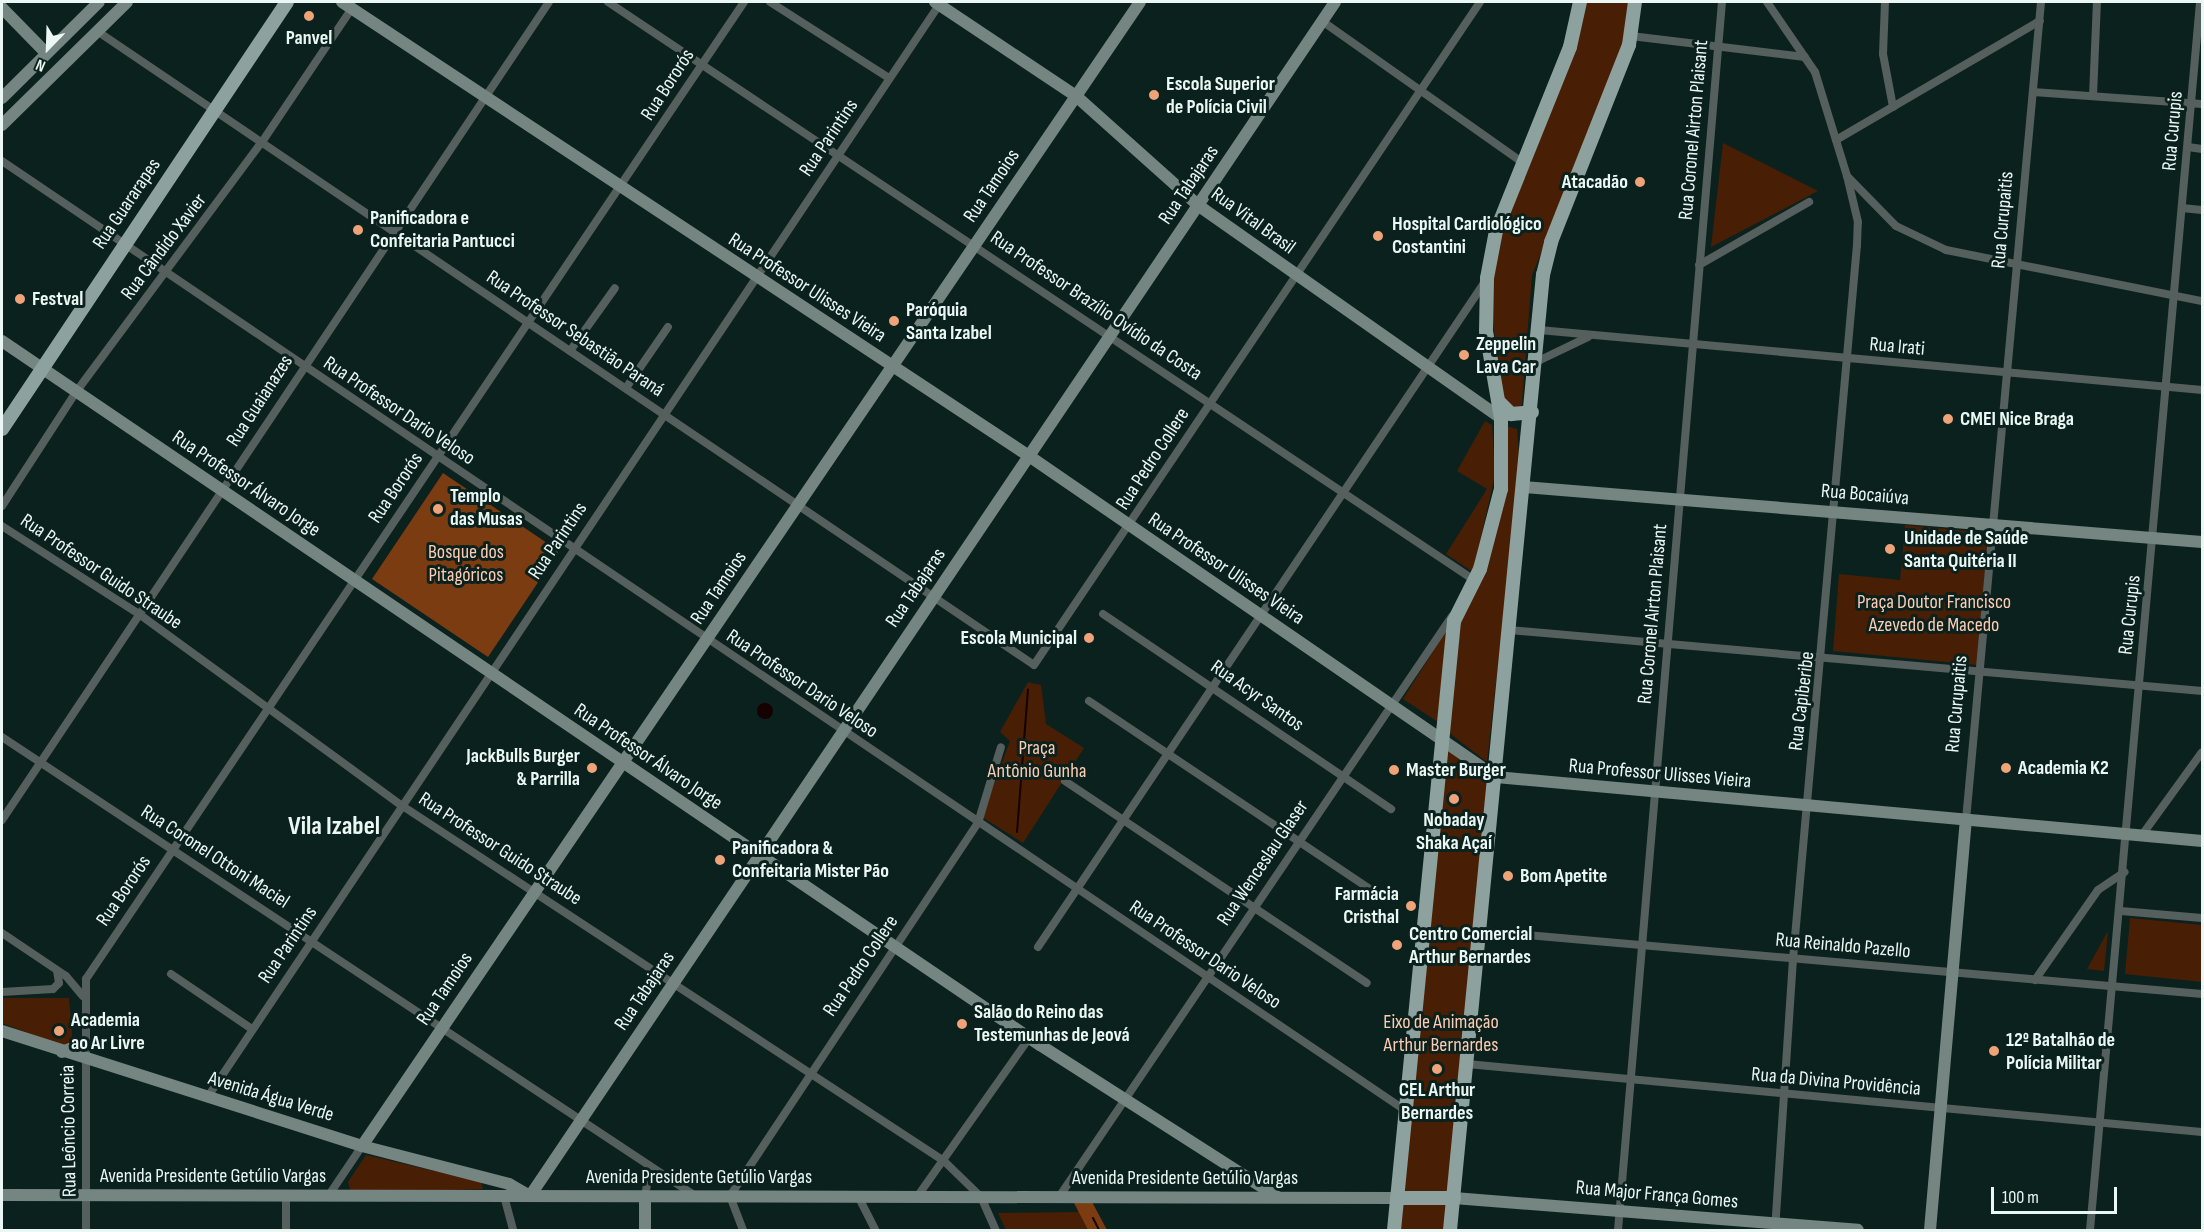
<!DOCTYPE html>
<meta charset="utf-8">
<style>
body{margin:0}
#map{position:relative;width:2204px;height:1232px;overflow:hidden;background:#0b211e;font-family:"Sofia Sans Condensed",sans-serif}
div>[style]{position:absolute}
[style*='--x']{left:calc(var(--x)*1px);top:calc(var(--y)*1px);width:calc(var(--w)*1px);rotate:calc(var(--a)*1deg)}
.green>*{inset:0;background:#481f04}
.forest>*{inset:0;background:#7b3c12}
.water>*{inset:0;background:#160000}
.round{border-radius:50%}
.stream>*{height:2px;margin:-1px;padding:0 1px;transform-origin:1px;border-radius:1px;background:#160000}
.street>*{height:8px;margin:-4px;padding:0 4px;transform-origin:4px;border-radius:4px;background:#555f5d}
.secondary>*{height:12px;margin:-6px;padding:0 6px;transform-origin:6px;border-radius:6px;background:#758581}
.primary>*{height:14px;margin:-7px;padding:0 7px;transform-origin:7px;border-radius:7px;background:#8da29e}
.dots>*{width:16px;height:16px;translate:-50% -50%;box-sizing:border-box;border:3px solid #0b211e;border-radius:50%}
span{translate:-50% -50%;white-space:nowrap;text-align:center;line-height:1.15;-webkit-text-stroke:6px #0b211e;paint-order:stroke}
.poi-label{font-size:20px;color:#eaf7f4;font-weight:700}
.left{translate:0 -50%;text-align:left}
.right{translate:-100% -50%;text-align:right}
.street-label{font-size:20px;color:#eaf7f4}
.park-label{font-size:20px;color:#fccdb4}
.district-label{font-size:26px;color:#eaf7f4;font-weight:700}
.frame{position:absolute;inset:0;border:3px solid #eaf7f4;pointer-events:none}
.north{position:absolute;left:18px;top:18px;width:60px;height:60px;-webkit-text-stroke:4px #0b211e;paint-order:stroke;rotate:203deg;font-size:16px;font-weight:700;line-height:24px;text-align:center;color:#eaf7f4}
.north::after{content:'';display:block;margin:auto;width:21px;height:27px;background:#eaf7f4;clip-path:polygon(50% 0,100% 100%,50% 72%,0 100%)}
.scale{position:absolute;left:1991px;top:1187px;width:126px;height:27px;box-sizing:border-box;border:3px solid #eaf7f4;border-top:0;padding-left:8px;font-size:18px;line-height:21px;white-space:nowrap;color:#eaf7f4;-webkit-text-stroke:4px #0b211e;paint-order:stroke}
</style>
<div id="map">
<div class="green">
<i style="clip-path:polygon(1582px 2px,1630px 2px,1622px 53px,1532px 275px,1521px 414px,1504px 406px,1490px 298px,1497px 250px)"></i>
<i style="clip-path:polygon(1723px 143px,1818px 191px,1711px 247px)"></i>
<i style="clip-path:polygon(1485px 421px,1492px 425px,1495px 475px,1473px 572px,1446px 554px,1487px 489px,1457px 471px)"></i>
<i style="clip-path:polygon(1506px 426px,1517px 429px,1520px 471px,1487px 762px,1448px 732px,1462px 609px,1482px 571px)"></i>
<i style="clip-path:polygon(1905px 525px,1989px 533px,1977px 665px,1833px 651px,1839px 574px,1900px 580px)"></i>
<i style="clip-path:polygon(1448px 628px,1438px 722px,1403px 699px)"></i>
<i style="clip-path:polygon(1028px 682px,1041px 685px,1046px 724px,1084px 748px,1023px 843px,982px 817px,1010px 741px,1000px 732px)"></i>
<i style="clip-path:polygon(1443px 744px,1488px 782px,1447px 1230px,1398px 1230px)"></i>
<i style="clip-path:polygon(2130px 918px,2202px 925px,2202px 982px,2125px 974px)"></i>
<i style="clip-path:polygon(2108px 931px,2104px 971px,2087px 969px)"></i>
<i style="clip-path:polygon(2px 998px,69px 998px,73px 1044px,66px 1048px,2px 1023px)"></i>
<i style="clip-path:polygon(366px 1155px,481px 1182px,483px 1189px,351px 1193px,348px 1182px)"></i>
<i style="clip-path:polygon(1079px 1212px,1088px 1230px,1006px 1230px,998px 1213px)"></i>
</div>
<div class="forest">
<i style="clip-path:polygon(443px 473px,559px 551px,488px 657px,372px 579px)"></i>
<i style="clip-path:polygon(1091px 1200px,1107px 1230px,1088px 1230px,1073px 1201px)"></i>
</div>
<div class="water">
<i class="round" style="left:757px;top:703px;width:16px;height:16px"></i>
</div>
<div class="stream">
<i style="--x:1017;--y:832;--w:143;--a:-85.6"></i>
<i style="--x:1093;--y:1218;--w:13;--a:63"></i>
</div>
<div class="street">
<i style="--x:608;--y:2;--w:1041;--a:33.72"></i>
<i style="--x:770;--y:2;--w:141;--a:32.6"></i>
<i style="--x:1767;--y:2;--w:85;--a:55.6"></i>
<i style="--x:1815;--y:72;--w:109;--a:72.9"></i>
<i style="--x:1847;--y:176;--w:70;--a:45.6"></i>
<i style="--x:1896;--y:226;--w:55;--a:25.6"></i>
<i style="--x:1946;--y:250;--w:261;--a:11.3"></i>
<i style="--x:1885;--y:2;--w:52;--a:92.2"></i>
<i style="--x:1883;--y:54;--w:54;--a:79.3"></i>
<i style="--x:1322;--y:21;--w:245;--a:35.2"></i>
<i style="--x:97;--y:31;--w:1131;--a:34.08"></i>
<i style="--x:1034;--y:665;--w:799;--a:-56.07"></i>
<i style="--x:1631;--y:36;--w:175;--a:6.9"></i>
<i style="--x:2033;--y:92;--w:169;--a:4.1"></i>
<i style="--x:2093;--y:96;--w:94;--a:-87.6"></i>
<i style="--x:1836;--y:140;--w:236;--a:-30.3"></i>
<i style="--x:2188;--y:147;--w:14;--a:8"></i>
<i style="--x:2;--y:161;--w:1695;--a:34.08"></i>
<i style="--x:2182;--y:208;--w:20;--a:6"></i>
<i style="--x:1699;--y:265;--w:127;--a:-29.8"></i>
<i style="--x:1539;--y:330;--w:666;--a:5.17"></i>
<i style="--x:570;--y:351;--w:77;--a:-54.5"></i>
<i style="--x:1536;--y:362;--w:58;--a:-25.7"></i>
<i style="--x:626;--y:388;--w:74;--a:-55.5"></i>
<i style="--x:2;--y:506;--w:136;--a:-57"></i>
<i style="--x:76;--y:392;--w:312;--a:-53.4"></i>
<i style="--x:262;--y:142;--w:161;--a:-56.1"></i>
<i style="--x:2;--y:526;--w:163;--a:32.7"></i>
<i style="--x:139;--y:614;--w:324;--a:36.1"></i>
<i style="--x:401;--y:805;--w:649;--a:33.25"></i>
<i style="--x:944;--y:1161;--w:52;--a:44.2"></i>
<i style="--x:981;--y:1197;--w:36;--a:66"></i>
<i style="--x:1103;--y:614;--w:348;--a:34.1"></i>
<i style="--x:1509;--y:630;--w:696;--a:5.03"></i>
<i style="--x:1089;--y:701;--w:342;--a:33.8"></i>
<i style="--x:2;--y:737;--w:830;--a:33.5"></i>
<i style="--x:1065;--y:781;--w:363;--a:33.8"></i>
<i style="--x:2;--y:820;--w:984;--a:-56.23"></i>
<i style="--x:1966;--y:820;--w:821;--a:-84.76"></i>
<i style="--x:2142;--y:835;--w:102;--a:-54.1"></i>
<i style="--x:2121;--y:911;--w:81;--a:4.9"></i>
<i style="--x:1480;--y:931;--w:725;--a:4.99"></i>
<i style="--x:2;--y:933;--w:77;--a:33.9"></i>
<i style="--x:66;--y:976;--w:26;--a:50"></i>
<i style="--x:1038;--y:947;--w:803;--a:-56.11"></i>
<i style="--x:171;--y:974;--w:98;--a:34.2"></i>
<i style="--x:2035;--y:980;--w:110;--a:-55"></i>
<i style="--x:2098;--y:890;--w:32;--a:-34"></i>
<i style="--x:2;--y:992;--w:51;--a:-3.4"></i>
<i style="--x:53;--y:989;--w:8;--a:-45"></i>
<i style="--x:59;--y:983;--w:12;--a:-99"></i>
<i style="--x:1467;--y:1064;--w:738;--a:5.29"></i>
<i style="--x:207;--y:1098;--w:1315;--a:-56.19"></i>
<i style="--x:286;--y:1195;--w:35;--a:90"></i>
<i style="--x:329;--y:1195;--w:59;--a:-56"></i>
<i style="--x:504;--y:1196;--w:35;--a:75"></i>
<i style="--x:645;--y:1196;--w:29;--a:-80"></i>
<i style="--x:858;--y:1196;--w:38;--a:63"></i>
<i style="--x:917;--y:1197;--w:194;--a:-54.8"></i>
<i style="--x:1059;--y:1197;--w:701;--a:-55.92"></i>
<i style="--x:86;--y:1230;--w:251;--a:-90"></i>
<i style="--x:86;--y:979;--w:1178;--a:-56.04"></i>
<i style="--x:743;--y:1230;--w:36;--a:-111"></i>
<i style="--x:730;--y:1196;--w:448;--a:-56.4"></i>
<i style="--x:978;--y:823;--w:79;--a:-73.2"></i>
<i style="--x:1618;--y:1230;--w:1232;--a:-85.16"></i>
<i style="--x:1775;--y:1230;--w:272;--a:-86.2"></i>
<i style="--x:1793;--y:959;--w:717;--a:-84.88"></i>
<i style="--x:1857;--y:245;--w:23;--a:-88"></i>
<i style="--x:1858;--y:222;--w:47;--a:-103.4"></i>
<i style="--x:2090;--y:1230;--w:1233;--a:-84.88"></i>
</div>
<div class="secondary">
<i style="--x:342;--y:2;--w:823;--a:33.46"></i>
<i style="--x:1029;--y:456;--w:567;--a:34.5"></i>
<i style="--x:1496;--y:777;--w:709;--a:5.18"></i>
<i style="--x:935;--y:2;--w:169;--a:33.7"></i>
<i style="--x:1076;--y:96;--w:165;--a:41.8"></i>
<i style="--x:1199;--y:206;--w:369;--a:35.1"></i>
<i style="--x:2;--y:8;--w:63;--a:45.6"></i>
<i style="--x:2;--y:98;--w:136;--a:-44.7"></i>
<i style="--x:2;--y:125;--w:175;--a:-44.5"></i>
<i style="--x:2;--y:341;--w:1254;--a:34.15"></i>
<i style="--x:1040;--y:1045;--w:282;--a:32.6"></i>
<i style="--x:1523;--y:487;--w:681;--a:4.63"></i>
<i style="--x:2;--y:1031;--w:378;--a:17.7"></i>
<i style="--x:362;--y:1146;--w:152;--a:14.5"></i>
<i style="--x:509;--y:1184;--w:24;--a:30"></i>
<i style="--x:530;--y:1196;--w:1440;--a:-56.01"></i>
<i style="--x:62;--y:1052;--w:24;--a:-22"></i>
<i style="--x:362;--y:1146;--w:1383;--a:-55.78"></i>
<i style="--x:2;--y:1195;--w:1395;--a:0.12"></i>
<i style="--x:1454;--y:1198;--w:405;--a:4.5"></i>
<i style="--x:645;--y:1230;--w:34;--a:-90"></i>
<i style="--x:1930;--y:1230;--w:412;--a:-85"></i>
</div>
<div class="primary">
<i style="--x:1500;--y:403;--w:16;--a:45"></i>
<i style="--x:1511;--y:414;--w:21;--a:-5"></i>
<i style="--x:2;--y:429;--w:513;--a:-56.28"></i>
<i style="--x:1397;--y:1198;--w:57;--a:0"></i>
<i style="--x:1394;--y:1230;--w:612;--a:-84.37"></i>
<i style="--x:1454;--y:621;--w:58;--a:-63.4"></i>
<i style="--x:1480;--y:569;--w:83;--a:-75.3"></i>
<i style="--x:1501;--y:489;--w:71;--a:-90"></i>
<i style="--x:1501;--y:418;--w:88;--a:-99.8"></i>
<i style="--x:1486;--y:331;--w:53;--a:-88.9"></i>
<i style="--x:1487;--y:278;--w:48;--a:-79.2"></i>
<i style="--x:1496;--y:231;--w:198;--a:-68.1"></i>
<i style="--x:1570;--y:47;--w:46;--a:-77.5"></i>
<i style="--x:1450;--y:1230;--w:960;--a:-84.44"></i>
<i style="--x:1543;--y:275;--w:34;--a:-76"></i>
<i style="--x:1551;--y:242;--w:212;--a:-68.4"></i>
<i style="--x:1629;--y:45;--w:43;--a:-82.1"></i>
</div>
<div class="dots">
<i style="left:309px;top:16px;background:#efa378"></i>
<i style="left:1154px;top:95px;background:#efa378"></i>
<i style="left:1640px;top:182px;background:#efa378"></i>
<i style="left:358px;top:230px;background:#efa378"></i>
<i style="left:1378px;top:236px;background:#efa378"></i>
<i style="left:20px;top:299px;background:#efa378"></i>
<i style="left:894px;top:321px;background:#efa378"></i>
<i style="left:1464px;top:355px;background:#efa378"></i>
<i style="left:1948px;top:419px;background:#efa378"></i>
<i style="left:438px;top:509px;background:#efa378"></i>
<i style="left:1890px;top:549px;background:#efa378"></i>
<i style="left:1089px;top:638px;background:#efa378"></i>
<i style="left:592px;top:768px;background:#efa378"></i>
<i style="left:2006px;top:768px;background:#efa378"></i>
<i style="left:1394px;top:770px;background:#efa378"></i>
<i style="left:1454px;top:799px;background:#efa378"></i>
<i style="left:720px;top:860px;background:#efa378"></i>
<i style="left:1508px;top:876px;background:#efa378"></i>
<i style="left:1411px;top:906px;background:#efa378"></i>
<i style="left:1397px;top:945px;background:#efa378"></i>
<i style="left:962px;top:1024px;background:#efa378"></i>
<i style="left:59px;top:1031px;background:#efa378"></i>
<i style="left:1994px;top:1051px;background:#efa378"></i>
<i style="left:1437px;top:1069px;background:#efa378"></i>
</div>
<div class="poi-label">
<span style="left:309px;top:38px">Panvel</span>
<span class="left" style="left:1166px;top:96px">Escola Superior<br>de Polícia Civil</span>
<span class="right" style="left:1628px;top:182px">Atacadão</span>
<span class="left" style="left:370px;top:230px">Panificadora e<br>Confeitaria Pantucci</span>
<span class="left" style="left:1392px;top:236px">Hospital Cardiológico<br>Costantini</span>
<span class="left" style="left:32px;top:299px">Festval</span>
<span class="left" style="left:906px;top:322px">Paróquia<br>Santa Izabel</span>
<span class="left" style="left:1476px;top:356px">Zeppelin<br>Lava Car</span>
<span class="left" style="left:1960px;top:419px">CMEI Nice Braga</span>
<span class="left" style="left:450px;top:508px">Templo<br>das Musas</span>
<span class="left" style="left:1904px;top:550px">Unidade de Saúde<br>Santa Quitéria II</span>
<span class="right" style="left:1077px;top:638px">Escola Municipal</span>
<span class="right" style="left:580px;top:768px">JackBulls Burger<br>&amp; Parrilla</span>
<span class="left" style="left:2018px;top:768px">Academia K2</span>
<span class="left" style="left:1406px;top:770px">Master Burger</span>
<span style="left:1454px;top:832px">Nobaday<br>Shaka Açaí</span>
<span class="left" style="left:732px;top:860px">Panificadora &amp;<br>Confeitaria Mister Pão</span>
<span class="left" style="left:1520px;top:876px">Bom Apetite</span>
<span class="right" style="left:1399px;top:906px">Farmácia<br>Cristhal</span>
<span class="left" style="left:1409px;top:946px">Centro Comercial<br>Arthur Bernardes</span>
<span class="left" style="left:974px;top:1024px">Salão do Reino das<br>Testemunhas de Jeová</span>
<span class="left" style="left:71px;top:1032px">Academia<br>ao Ar Livre</span>
<span class="left" style="left:2006px;top:1052px">12º Batalhão de<br>Polícia Militar</span>
<span style="left:1437px;top:1102px">CEL Arthur<br>Bernardes</span>
</div>
<div class="street-label">
<span style="left:668px;top:85px;rotate:-57deg">Rua Bororós</span>
<span style="left:1694px;top:130px;rotate:-85deg">Rua Coronel Airton Plaisant</span>
<span style="left:2173px;top:131px;rotate:-85deg">Rua Curupis</span>
<span style="left:829px;top:138px;rotate:-56deg">Rua Parintins</span>
<span style="left:1189px;top:185px;rotate:-56deg">Rua Tabajaras</span>
<span style="left:992px;top:186px;rotate:-56deg">Rua Tamoios</span>
<span style="left:127px;top:204px;rotate:-56deg">Rua Guararapes</span>
<span style="left:2003px;top:220px;rotate:-85deg">Rua Curupaitis</span>
<span style="left:1253px;top:221px;rotate:36deg">Rua Vital Brasil</span>
<span style="left:164px;top:247px;rotate:-53deg">Rua Cândido Xavier</span>
<span style="left:807px;top:288px;rotate:33deg">Rua Professor Ulisses Vieira</span>
<span style="left:1096px;top:306px;rotate:34deg">Rua Professor Brazílio Ovídio da Costa</span>
<span style="left:575px;top:334px;rotate:34deg">Rua Professor Sebastião Paraná</span>
<span style="left:1897px;top:347px;rotate:5deg">Rua Irati</span>
<span style="left:260px;top:401px;rotate:-57deg">Rua Guaianazes</span>
<span style="left:399px;top:411px;rotate:34deg">Rua Professor Dario Veloso</span>
<span style="left:1153px;top:459px;rotate:-57deg">Rua Pedro Collere</span>
<span style="left:246px;top:484px;rotate:34deg">Rua Professor Álvaro Jorge</span>
<span style="left:396px;top:488px;rotate:-56deg">Rua Bororós</span>
<span style="left:1865px;top:495px;rotate:5deg">Rua Bocaiúva</span>
<span style="left:558px;top:541px;rotate:-56deg">Rua Parintins</span>
<span style="left:1226px;top:569px;rotate:34deg">Rua Professor Ulisses Vieira</span>
<span style="left:101px;top:572px;rotate:34deg">Rua Professor Guido Straube</span>
<span style="left:719px;top:588px;rotate:-56deg">Rua Tamoios</span>
<span style="left:916px;top:588px;rotate:-56deg">Rua Tabajaras</span>
<span style="left:1653px;top:614px;rotate:-85deg">Rua Coronel Airton Plaisant</span>
<span style="left:2130px;top:615px;rotate:-84deg">Rua Curupis</span>
<span style="left:802px;top:684px;rotate:34deg">Rua Professor Dario Veloso</span>
<span style="left:1257px;top:696px;rotate:35deg">Rua Acyr Santos</span>
<span style="left:1802px;top:701px;rotate:-83deg">Rua Capiberibe</span>
<span style="left:1957px;top:704px;rotate:-85deg">Rua Curupaitis</span>
<span style="left:648px;top:757px;rotate:34deg">Rua Professor Álvaro Jorge</span>
<span style="left:1660px;top:774px;rotate:5deg">Rua Professor Ulisses Vieira</span>
<span style="left:500px;top:849px;rotate:33deg">Rua Professor Guido Straube</span>
<span style="left:215px;top:857px;rotate:33deg">Rua Coronel Ottoni Maciel</span>
<span style="left:1263px;top:863px;rotate:-56deg">Rua Wenceslau Glaser</span>
<span style="left:124px;top:891px;rotate:-56deg">Rua Bororós</span>
<span style="left:288px;top:945px;rotate:-56deg">Rua Parintins</span>
<span style="left:1843px;top:946px;rotate:5deg">Rua Reinaldo Pazello</span>
<span style="left:1205px;top:955px;rotate:34deg">Rua Professor Dario Veloso</span>
<span style="left:861px;top:966px;rotate:-56deg">Rua Pedro Collere</span>
<span style="left:445px;top:989px;rotate:-56deg">Rua Tamoios</span>
<span style="left:645px;top:991px;rotate:-56deg">Rua Tabajaras</span>
<span style="left:1836px;top:1082px;rotate:5deg">Rua da Divina Providência</span>
<span style="left:271px;top:1097px;rotate:17deg">Avenida Água Verde</span>
<span style="left:69px;top:1131px;rotate:-91deg">Rua Leôncio Correia</span>
<span style="left:213px;top:1176px">Avenida Presidente Getúlio Vargas</span>
<span style="left:699px;top:1177px">Avenida Presidente Getúlio Vargas</span>
<span style="left:1185px;top:1178px">Avenida Presidente Getúlio Vargas</span>
<span style="left:1657px;top:1195px;rotate:5deg">Rua Major França Gomes</span>
</div>
<div class="park-label">
<span style="left:466px;top:564px">Bosque dos<br>Pitagóricos</span>
<span style="left:1934px;top:614px">Praça Doutor Francisco<br>Azevedo de Macedo</span>
<span style="left:1037px;top:760px">Praça<br>Antônio Gunha</span>
<span style="left:1441px;top:1034px">Eixo de Animação<br>Arthur Bernardes</span>
</div>
<div class="district-label">
<span style="left:334px;top:827px">Vila Izabel</span>
</div>
<div class="frame"></div>
<div class="north">N</div>
<div class="scale">100 m</div>
</div>
